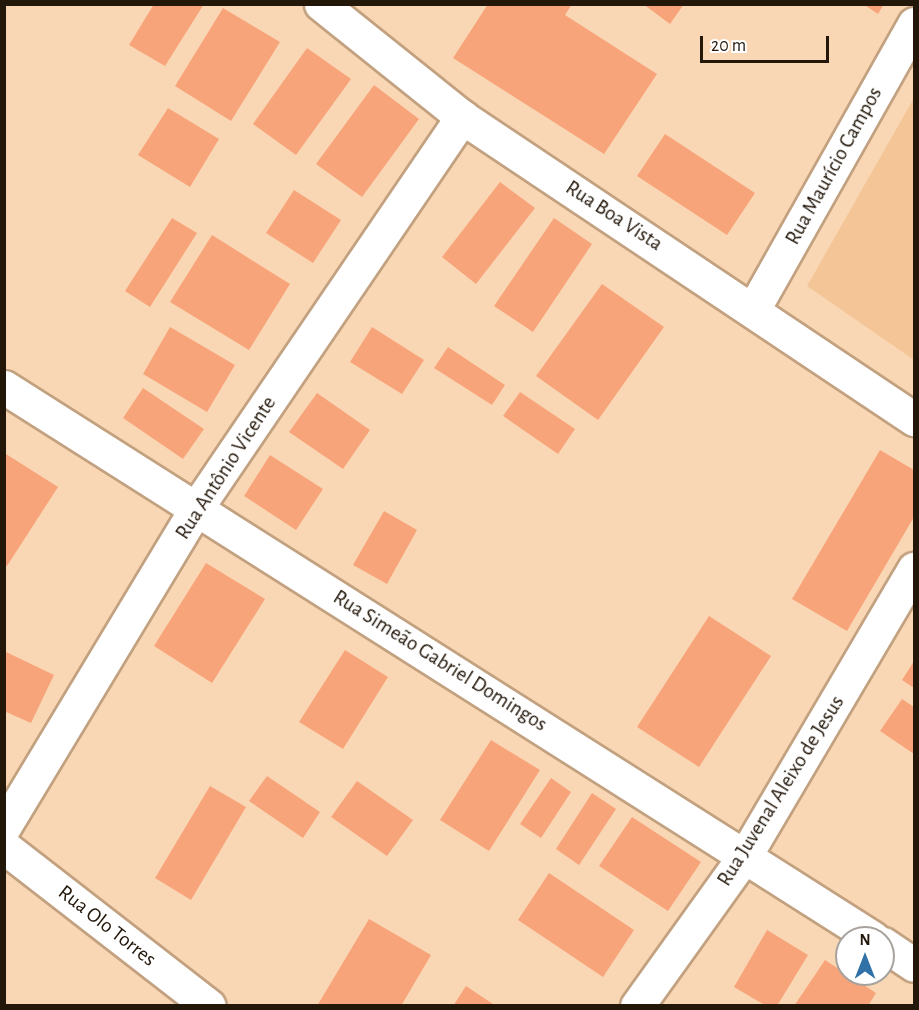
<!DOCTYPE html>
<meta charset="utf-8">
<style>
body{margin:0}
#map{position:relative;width:919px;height:1010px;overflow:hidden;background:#fad7b4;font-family:"Alegreya Sans",sans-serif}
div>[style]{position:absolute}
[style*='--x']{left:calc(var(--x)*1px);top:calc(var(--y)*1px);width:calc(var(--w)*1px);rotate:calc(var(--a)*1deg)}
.green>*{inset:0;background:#f4c596}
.building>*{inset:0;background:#f8a47b}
.roads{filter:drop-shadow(2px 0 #c2a180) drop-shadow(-2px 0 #c2a180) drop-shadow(0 2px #c2a180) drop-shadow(0 -2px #c2a180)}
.minor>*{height:33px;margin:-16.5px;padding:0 16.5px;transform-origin:16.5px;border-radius:16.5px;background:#fff}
span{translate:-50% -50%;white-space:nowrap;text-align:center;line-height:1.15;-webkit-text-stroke:5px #fff;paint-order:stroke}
.street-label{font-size:21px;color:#23170a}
.frame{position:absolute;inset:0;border:6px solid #23170a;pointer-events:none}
.north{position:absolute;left:835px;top:926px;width:60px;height:60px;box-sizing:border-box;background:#fff;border:2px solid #a7a29d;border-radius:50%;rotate:0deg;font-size:16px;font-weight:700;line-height:24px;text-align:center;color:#23170a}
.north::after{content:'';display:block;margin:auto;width:21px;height:27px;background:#3071a8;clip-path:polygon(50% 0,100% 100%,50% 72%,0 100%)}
.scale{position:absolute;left:700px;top:36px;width:129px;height:27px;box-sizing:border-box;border:3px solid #23170a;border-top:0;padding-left:8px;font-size:18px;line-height:21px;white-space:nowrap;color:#23170a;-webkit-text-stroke:4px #fff;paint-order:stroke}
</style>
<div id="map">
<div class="green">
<i style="clip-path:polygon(914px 98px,914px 360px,807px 286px)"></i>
</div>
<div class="building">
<i style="clip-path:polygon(154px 4px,204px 4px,165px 66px,129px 45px)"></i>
<i style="clip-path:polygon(488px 4px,572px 4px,565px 15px,657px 74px,604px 154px,453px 58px)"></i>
<i style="clip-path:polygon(643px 4px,684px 4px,670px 24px)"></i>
<i style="clip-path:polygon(863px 4px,884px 4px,878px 14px)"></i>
<i style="clip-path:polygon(223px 8px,280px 42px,231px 121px,175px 86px)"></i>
<i style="clip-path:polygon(307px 48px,351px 79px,296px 155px,253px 124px)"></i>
<i style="clip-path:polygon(374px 85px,419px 119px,362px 197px,316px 164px)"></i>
<i style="clip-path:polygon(168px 108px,219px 139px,190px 187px,138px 155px)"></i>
<i style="clip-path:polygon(665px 134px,755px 193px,727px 235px,637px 176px)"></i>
<i style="clip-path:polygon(500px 182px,535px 208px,476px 284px,442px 257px)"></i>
<i style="clip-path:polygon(294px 190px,341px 220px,313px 263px,266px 233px)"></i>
<i style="clip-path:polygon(172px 218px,197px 233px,150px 307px,125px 291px)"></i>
<i style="clip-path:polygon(554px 218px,592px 244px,533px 332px,494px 306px)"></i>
<i style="clip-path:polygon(212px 235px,290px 284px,249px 350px,170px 302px)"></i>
<i style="clip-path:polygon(602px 284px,664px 327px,598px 420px,536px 376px)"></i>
<i style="clip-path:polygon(170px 327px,235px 365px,207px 412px,143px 374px)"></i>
<i style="clip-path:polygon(372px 327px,424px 360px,402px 394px,350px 362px)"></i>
<i style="clip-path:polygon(448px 347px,505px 385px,492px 405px,434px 368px)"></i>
<i style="clip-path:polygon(143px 388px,204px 429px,183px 459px,123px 418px)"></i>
<i style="clip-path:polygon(520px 392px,575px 429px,558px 454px,503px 416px)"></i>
<i style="clip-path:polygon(317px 393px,370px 430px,343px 469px,289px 432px)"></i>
<i style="clip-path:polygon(880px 450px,914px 470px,914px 517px,847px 631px,792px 599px)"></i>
<i style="clip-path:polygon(6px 454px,58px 487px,7px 566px,4px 565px)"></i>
<i style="clip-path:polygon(270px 455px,323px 489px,296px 530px,244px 496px)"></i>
<i style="clip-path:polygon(384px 511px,417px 530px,387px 584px,353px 565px)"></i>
<i style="clip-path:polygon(206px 563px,265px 599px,212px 683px,154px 646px)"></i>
<i style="clip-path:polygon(709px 616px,771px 656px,699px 767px,637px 727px)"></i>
<i style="clip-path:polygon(345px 650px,388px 677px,343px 749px,299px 722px)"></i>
<i style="clip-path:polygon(4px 651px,54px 675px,31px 723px,4px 711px)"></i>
<i style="clip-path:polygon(914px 661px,914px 688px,902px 680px)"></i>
<i style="clip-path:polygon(902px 699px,914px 707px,914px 754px,880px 731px)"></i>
<i style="clip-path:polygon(491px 740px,540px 770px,489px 851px,440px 820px)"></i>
<i style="clip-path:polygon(267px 776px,320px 812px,303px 838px,249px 801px)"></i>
<i style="clip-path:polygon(551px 778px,571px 792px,541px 838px,520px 824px)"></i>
<i style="clip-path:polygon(357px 781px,413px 820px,387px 856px,331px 817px)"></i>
<i style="clip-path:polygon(210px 786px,246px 807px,191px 900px,155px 878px)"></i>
<i style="clip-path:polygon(592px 793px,616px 809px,579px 865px,556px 849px)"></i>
<i style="clip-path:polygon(632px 817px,701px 862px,668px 911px,599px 866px)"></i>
<i style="clip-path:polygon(549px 873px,634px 930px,603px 977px,518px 920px)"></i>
<i style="clip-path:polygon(369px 919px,431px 955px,401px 1006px,317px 1006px)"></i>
<i style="clip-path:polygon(767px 930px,808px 955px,777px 1006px,766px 1006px,734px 987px)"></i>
<i style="clip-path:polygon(825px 960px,876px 993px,868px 1006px,794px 1006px)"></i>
<i style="clip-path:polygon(466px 986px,496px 1006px,453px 1006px)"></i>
</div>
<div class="roads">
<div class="minor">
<i style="--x:321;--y:4;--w:181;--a:38.7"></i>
<i style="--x:462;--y:117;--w:544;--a:33.75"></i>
<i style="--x:754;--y:308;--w:326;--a:-60.6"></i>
<i style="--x:4;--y:387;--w:1029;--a:32.38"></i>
<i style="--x:4;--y:827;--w:374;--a:-58.9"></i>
<i style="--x:197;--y:507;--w:472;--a:-55.8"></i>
<i style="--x:4;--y:847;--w:259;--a:37.8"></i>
<i style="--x:883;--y:944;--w:37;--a:34"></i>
<i style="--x:637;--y:1006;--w:187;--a:-54.4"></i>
<i style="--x:746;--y:854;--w:331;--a:-59.5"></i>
</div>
</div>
<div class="street-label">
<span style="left:834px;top:166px;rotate:-61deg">Rua Maurício Campos</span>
<span style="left:614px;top:216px;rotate:33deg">Rua Boa Vista</span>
<span style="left:226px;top:468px;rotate:-57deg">Rua Antônio Vicente</span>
<span style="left:440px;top:661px;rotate:32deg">Rua Simeão Gabriel Domingos</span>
<span style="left:781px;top:791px;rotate:-58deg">Rua Juvenal Aleixo de Jesus</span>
<span style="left:107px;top:926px;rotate:38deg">Rua Olo Torres</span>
</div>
<div class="frame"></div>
<div class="north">N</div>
<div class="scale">20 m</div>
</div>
